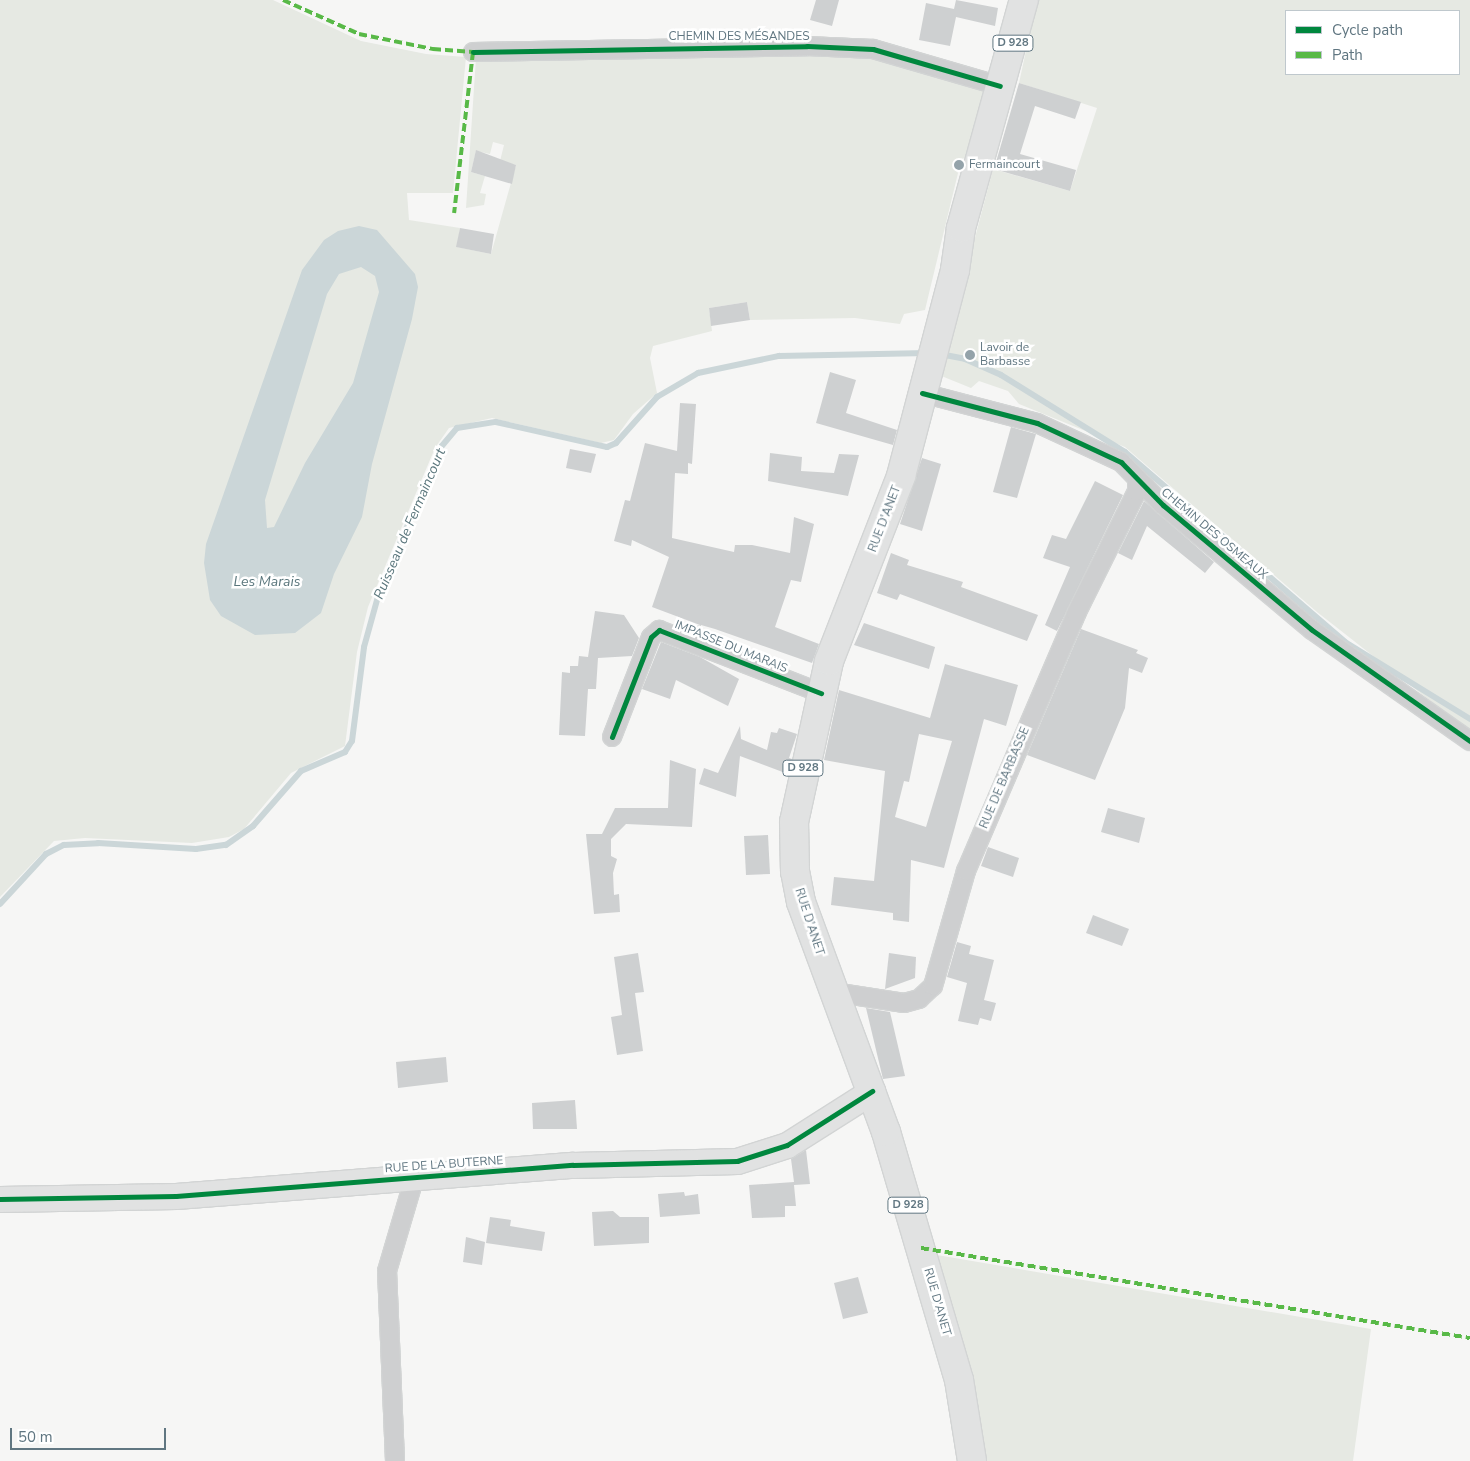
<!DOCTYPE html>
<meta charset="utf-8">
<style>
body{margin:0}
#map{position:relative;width:1470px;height:1461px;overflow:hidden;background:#f6f6f5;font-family:"Nunito Sans",sans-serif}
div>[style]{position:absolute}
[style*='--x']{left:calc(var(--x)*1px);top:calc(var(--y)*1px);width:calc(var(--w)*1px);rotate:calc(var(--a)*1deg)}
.green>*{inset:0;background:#e6e9e3}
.water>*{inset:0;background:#cbd6d8}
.stream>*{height:6px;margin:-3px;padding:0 3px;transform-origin:3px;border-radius:3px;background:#cbd6d8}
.building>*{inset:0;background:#ced0d1}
.roads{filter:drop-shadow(1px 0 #d2d4d4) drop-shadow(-1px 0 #d2d4d4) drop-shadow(0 1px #d2d4d4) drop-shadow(0 -1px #d2d4d4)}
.street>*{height:18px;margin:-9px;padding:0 9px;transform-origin:9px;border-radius:9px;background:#cecfd0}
.secondary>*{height:25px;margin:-12.5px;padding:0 12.5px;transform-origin:12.5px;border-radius:12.5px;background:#e1e2e2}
.primary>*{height:28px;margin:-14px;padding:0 14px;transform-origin:14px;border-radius:14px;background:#e1e2e2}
.quiet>*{height:4px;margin-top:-2px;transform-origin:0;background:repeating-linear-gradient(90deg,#58b947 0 8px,transparent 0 12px)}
.cycleway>*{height:5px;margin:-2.5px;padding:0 2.5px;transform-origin:2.5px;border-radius:2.5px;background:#00873e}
.dots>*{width:14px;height:14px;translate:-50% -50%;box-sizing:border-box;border:2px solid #fff;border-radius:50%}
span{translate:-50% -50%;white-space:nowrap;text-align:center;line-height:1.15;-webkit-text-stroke:5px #fff;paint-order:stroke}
.shield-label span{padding:1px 4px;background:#fff;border:1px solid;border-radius:4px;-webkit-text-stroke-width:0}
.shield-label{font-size:11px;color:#607681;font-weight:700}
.street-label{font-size:12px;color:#607681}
.poi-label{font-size:12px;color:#607681}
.left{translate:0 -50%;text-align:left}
.water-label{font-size:14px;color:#5a767c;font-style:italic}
.legend{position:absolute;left:1285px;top:10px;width:175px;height:65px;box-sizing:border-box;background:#fff;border:1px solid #bfc8cd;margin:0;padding:6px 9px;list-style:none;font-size:15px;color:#607681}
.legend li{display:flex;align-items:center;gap:10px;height:25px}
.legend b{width:25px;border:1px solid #bfc8cd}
.scale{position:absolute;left:10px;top:1428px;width:156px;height:22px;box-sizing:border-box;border:2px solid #607681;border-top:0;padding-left:6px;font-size:15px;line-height:18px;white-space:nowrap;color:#607681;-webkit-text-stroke:4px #fff;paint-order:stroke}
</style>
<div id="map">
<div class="green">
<i style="clip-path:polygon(0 0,273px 0,361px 41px,426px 54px,466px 57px,453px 193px,407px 193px,409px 220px,460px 228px,457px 247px,491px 254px,516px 165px,500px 161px,504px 145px,493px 142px,490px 154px,476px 151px,471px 172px,485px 176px,480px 193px,486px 194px,484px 205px,466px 208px,476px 58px,785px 52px,879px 57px,985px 92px,967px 158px,958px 159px,955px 169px,958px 173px,925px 310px,904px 314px,900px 324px,855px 318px,750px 320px,747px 302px,709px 308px,712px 331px,653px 346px,650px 358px,657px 393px,633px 414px,614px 440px,601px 443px,492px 418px,449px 428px,435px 448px,368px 607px,357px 652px,345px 746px,291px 773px,244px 829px,229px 837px,192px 843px,85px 838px,54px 841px,0 897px)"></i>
<i style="clip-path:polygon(evenodd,1037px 0,1470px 0,1470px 732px,1317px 612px,1125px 447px,1019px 404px,1008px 391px,979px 381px,971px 388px,939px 375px,993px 169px,1070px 191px,1097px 108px,1019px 83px,1037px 0,1286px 11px,1459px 11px,1459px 74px,1286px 74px,1286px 11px)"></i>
<i style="clip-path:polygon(931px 1254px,1371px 1329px,1353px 1461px,981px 1461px)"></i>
</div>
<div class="water">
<i style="clip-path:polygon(evenodd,359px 226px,377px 230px,415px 274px,418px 287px,412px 319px,372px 464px,362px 517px,334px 574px,321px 613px,295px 633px,255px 635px,221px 616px,210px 600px,204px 563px,206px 544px,302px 270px,324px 240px,338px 231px,359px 226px,361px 267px,375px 276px,379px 292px,353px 383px,305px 463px,274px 527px,267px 528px,265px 500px,327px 294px,339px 274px,361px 267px)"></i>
</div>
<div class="stream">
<i style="--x:940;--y:354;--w:25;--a:11"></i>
<i style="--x:965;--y:359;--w:39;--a:24"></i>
<i style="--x:1001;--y:375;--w:146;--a:31.8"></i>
<i style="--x:1125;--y:452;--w:291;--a:40.8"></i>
<i style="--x:1345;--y:642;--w:147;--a:31.6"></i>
<i style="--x:0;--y:904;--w:68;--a:-47.4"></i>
<i style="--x:46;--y:854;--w:20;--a:-27"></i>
<i style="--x:64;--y:845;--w:34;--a:-3"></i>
<i style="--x:98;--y:843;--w:98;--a:3.5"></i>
<i style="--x:196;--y:849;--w:30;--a:-8"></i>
<i style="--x:226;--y:845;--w:33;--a:-35"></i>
<i style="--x:253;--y:826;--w:73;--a:-48.9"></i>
<i style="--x:301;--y:771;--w:48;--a:-23.4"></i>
<i style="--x:345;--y:752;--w:13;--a:-58"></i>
<i style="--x:352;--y:741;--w:95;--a:-82.7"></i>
<i style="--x:364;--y:647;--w:56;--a:-74.5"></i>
<i style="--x:379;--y:593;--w:159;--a:-67"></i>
<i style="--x:441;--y:447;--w:25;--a:-50"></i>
<i style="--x:457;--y:428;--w:39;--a:-9"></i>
<i style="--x:496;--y:422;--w:114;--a:12.7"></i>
<i style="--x:607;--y:447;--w:10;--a:-24"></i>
<i style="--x:616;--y:443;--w:62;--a:-48.3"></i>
<i style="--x:657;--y:397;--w:48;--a:-30.3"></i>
<i style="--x:698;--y:373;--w:83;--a:-11.9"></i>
<i style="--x:779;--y:356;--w:149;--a:-1.2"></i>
</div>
<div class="building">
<i style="clip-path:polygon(816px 0,839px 0,832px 26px,810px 20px)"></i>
<i style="clip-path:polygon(956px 0,998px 8px,995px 26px,956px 17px,950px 46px,919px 40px,926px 3px,954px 9px)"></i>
<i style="clip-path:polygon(1019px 83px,1081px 102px,1075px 119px,1035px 106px,1020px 154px,1076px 170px,1070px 191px,994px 169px)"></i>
<i style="clip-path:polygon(476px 150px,516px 165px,512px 184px,471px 172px)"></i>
<i style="clip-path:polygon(460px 228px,494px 234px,491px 254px,456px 247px)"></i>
<i style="clip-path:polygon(747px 302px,750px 320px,711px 326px,709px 308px)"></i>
<i style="clip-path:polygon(830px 372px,856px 380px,846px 413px,897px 430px,893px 445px,816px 423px)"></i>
<i style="clip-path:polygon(680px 403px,696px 404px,692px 464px,688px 463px,688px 474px,675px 473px,672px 538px,734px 552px,735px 545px,752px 545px,790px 553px,794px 517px,814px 524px,801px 582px,791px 580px,775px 627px,819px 644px,812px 663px,715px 629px,701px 625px,698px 634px,685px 629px,700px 625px,652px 607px,669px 557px,632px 540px,631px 546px,614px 541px,625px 500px,630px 501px,645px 443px,677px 451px)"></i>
<i style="clip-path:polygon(1011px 427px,1036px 434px,1017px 498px,993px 492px)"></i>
<i style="clip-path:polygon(570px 449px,596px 454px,591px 473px,566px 468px)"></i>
<i style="clip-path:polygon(770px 453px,802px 457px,801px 471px,834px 473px,839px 454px,859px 455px,848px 496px,768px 481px)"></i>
<i style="clip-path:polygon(922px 458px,941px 464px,922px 531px,900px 524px)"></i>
<i style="clip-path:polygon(1095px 481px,1123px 495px,1057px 631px,1045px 625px,1070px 567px,1043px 558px,1052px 535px,1066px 539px)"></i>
<i style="clip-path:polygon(1144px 501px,1214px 562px,1205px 573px,1147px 526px,1132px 560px,1118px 553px)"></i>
<i style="clip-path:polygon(891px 553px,909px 560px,907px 565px,963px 582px,961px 587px,1038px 615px,1027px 641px,900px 594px,897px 600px,877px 593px)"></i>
<i style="clip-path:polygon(595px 611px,624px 615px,639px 638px,632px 656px,598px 658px,596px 689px,588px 689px,585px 736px,559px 735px,562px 672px,570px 673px,570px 666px,578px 666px,579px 656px,588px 657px)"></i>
<i style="clip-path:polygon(864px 623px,935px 647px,929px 669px,854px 645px)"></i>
<i style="clip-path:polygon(1081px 629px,1138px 650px,1136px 653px,1148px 658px,1142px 673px,1129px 668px,1125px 708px,1095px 780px,1027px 755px)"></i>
<i style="clip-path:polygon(661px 642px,700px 657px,739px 679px,728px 706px,676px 680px,670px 699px,642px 689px)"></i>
<i style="clip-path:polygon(evenodd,945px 664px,1018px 685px,1006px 726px,984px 719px,944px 868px,911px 860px,909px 922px,893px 920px,893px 913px,831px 905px,834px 877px,874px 881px,885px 771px,824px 760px,839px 690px,930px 718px,945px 664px,919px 734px,952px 741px,926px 827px,895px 817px,904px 781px,909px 782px,919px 734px)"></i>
<i style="clip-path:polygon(740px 726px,741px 739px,767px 750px,771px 732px,777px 733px,779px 728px,797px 734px,789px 758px,792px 759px,788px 774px,740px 756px,736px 797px,699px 784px,704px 768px,718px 773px)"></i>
<i style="clip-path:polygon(670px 760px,696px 769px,692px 827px,626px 824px,611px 839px,611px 856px,617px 859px,613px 873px,614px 895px,619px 894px,620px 912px,594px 914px,586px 834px,602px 834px,615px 808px,668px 808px)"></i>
<i style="clip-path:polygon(1108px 808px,1145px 818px,1139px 843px,1101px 832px)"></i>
<i style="clip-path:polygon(768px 835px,770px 874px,746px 875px,744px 836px)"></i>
<i style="clip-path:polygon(988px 847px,1019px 858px,1013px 877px,981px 866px)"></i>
<i style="clip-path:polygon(1093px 915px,1129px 929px,1122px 946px,1086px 933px)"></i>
<i style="clip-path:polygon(957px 942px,971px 946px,969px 954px,994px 960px,984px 1000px,996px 1003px,991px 1021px,980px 1018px,978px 1025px,958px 1021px,967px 983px,947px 977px)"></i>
<i style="clip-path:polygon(638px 953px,644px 992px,635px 993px,643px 1051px,617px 1055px,611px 1017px,622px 1015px,614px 957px)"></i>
<i style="clip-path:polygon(889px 953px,916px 957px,915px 978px,885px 989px)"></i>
<i style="clip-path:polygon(866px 1008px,890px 1012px,905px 1076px,883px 1079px)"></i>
<i style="clip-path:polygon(446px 1057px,448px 1082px,398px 1088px,396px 1062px)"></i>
<i style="clip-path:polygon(575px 1100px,577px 1129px,533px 1129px,532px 1103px)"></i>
<i style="clip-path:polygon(806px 1150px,810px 1184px,794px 1185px,796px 1206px,785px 1206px,785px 1217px,752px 1218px,749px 1185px,794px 1182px,791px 1159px)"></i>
<i style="clip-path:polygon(684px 1192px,685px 1196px,698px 1194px,700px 1214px,660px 1217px,658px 1194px)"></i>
<i style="clip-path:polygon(613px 1211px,620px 1217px,649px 1217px,649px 1243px,594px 1246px,592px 1212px)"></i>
<i style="clip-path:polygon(490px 1217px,511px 1220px,510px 1226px,545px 1232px,542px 1251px,486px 1243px)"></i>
<i style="clip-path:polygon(466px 1237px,485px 1242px,482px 1265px,463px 1262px)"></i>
<i style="clip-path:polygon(858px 1277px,868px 1313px,843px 1319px,834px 1283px)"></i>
</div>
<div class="roads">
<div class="street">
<i style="--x:473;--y:52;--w:334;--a:-1"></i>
<i style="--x:807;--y:46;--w:66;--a:2.6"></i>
<i style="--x:873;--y:49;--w:132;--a:16.2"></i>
<i style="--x:922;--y:393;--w:119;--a:14.6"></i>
<i style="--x:1037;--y:423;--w:93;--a:24.9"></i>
<i style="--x:1121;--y:462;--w:60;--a:45.7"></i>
<i style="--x:1163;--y:505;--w:194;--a:40"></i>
<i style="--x:1312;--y:630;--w:193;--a:35.1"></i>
<i style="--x:612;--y:737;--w:107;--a:-68.7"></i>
<i style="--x:651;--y:637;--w:11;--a:-41"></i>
<i style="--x:659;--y:630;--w:174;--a:21.3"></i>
<i style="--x:833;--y:992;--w:72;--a:8.8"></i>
<i style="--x:904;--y:1003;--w:16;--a:-15"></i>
<i style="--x:919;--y:999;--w:19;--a:-43"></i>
<i style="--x:933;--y:986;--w:120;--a:-74"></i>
<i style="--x:966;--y:871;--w:280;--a:-66.8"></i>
<i style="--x:1076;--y:614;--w:137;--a:-63.6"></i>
<i style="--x:1137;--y:491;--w:11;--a:-90"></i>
<i style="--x:395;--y:1461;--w:190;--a:-92.4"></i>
<i style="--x:387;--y:1271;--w:99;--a:-73.6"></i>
</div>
<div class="secondary">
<i style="--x:0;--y:1199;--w:176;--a:-1"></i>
<i style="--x:176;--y:1196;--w:398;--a:-4.5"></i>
<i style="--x:573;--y:1165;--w:164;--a:-1.4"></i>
<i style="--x:737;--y:1161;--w:52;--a:-17.7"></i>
<i style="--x:787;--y:1145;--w:101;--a:-32.4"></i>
</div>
<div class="primary">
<i style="--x:972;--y:1461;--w:82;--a:-99.1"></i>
<i style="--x:959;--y:1380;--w:259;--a:-106.4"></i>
<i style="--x:886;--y:1132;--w:245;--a:-110.3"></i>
<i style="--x:801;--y:902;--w:31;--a:-101"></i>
<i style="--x:795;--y:872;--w:50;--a:-91.1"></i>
<i style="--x:794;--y:822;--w:165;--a:-77.7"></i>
<i style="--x:829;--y:661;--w:199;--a:-68.7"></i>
<i style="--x:901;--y:476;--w:213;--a:-75.3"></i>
<i style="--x:955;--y:270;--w:42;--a:-81.9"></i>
<i style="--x:961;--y:228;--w:237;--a:-74.6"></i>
</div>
</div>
<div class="quiet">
<i style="--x:283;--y:0;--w:83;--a:24.1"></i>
<i style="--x:359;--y:34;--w:76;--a:11.5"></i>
<i style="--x:433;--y:49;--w:40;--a:4.3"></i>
<i style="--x:473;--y:52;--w:162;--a:96.7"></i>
<i style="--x:921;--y:1248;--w:556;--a:9.31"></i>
</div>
<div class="cycleway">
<i style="--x:473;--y:52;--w:334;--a:-1"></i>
<i style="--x:807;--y:46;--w:66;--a:2.6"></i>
<i style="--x:873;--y:49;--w:132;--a:16.2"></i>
<i style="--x:922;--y:393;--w:119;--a:14.6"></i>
<i style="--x:1037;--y:423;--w:93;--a:24.9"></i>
<i style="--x:1121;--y:462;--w:60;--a:45.7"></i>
<i style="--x:1163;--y:505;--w:194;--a:40"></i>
<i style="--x:1312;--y:630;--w:193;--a:35.1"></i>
<i style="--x:612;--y:737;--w:107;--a:-68.7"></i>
<i style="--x:651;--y:637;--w:11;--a:-41"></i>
<i style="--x:659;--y:630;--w:174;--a:21.3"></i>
<i style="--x:0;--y:1199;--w:176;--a:-1"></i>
<i style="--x:176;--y:1196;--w:398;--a:-4.5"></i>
<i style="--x:573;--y:1165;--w:164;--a:-1.4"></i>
<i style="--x:737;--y:1161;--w:52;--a:-17.7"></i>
<i style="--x:787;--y:1145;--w:101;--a:-32.4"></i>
</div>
<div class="dots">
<i style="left:959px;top:165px;background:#94a3aa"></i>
<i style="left:970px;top:355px;background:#94a3aa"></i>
</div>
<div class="shield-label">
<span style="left:1013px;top:43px">D 928</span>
<span style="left:803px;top:768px">D 928</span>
<span style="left:908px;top:1205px">D 928</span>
</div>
<div class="street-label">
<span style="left:739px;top:37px">CHEMIN DES MÉSANDES</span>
<span style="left:885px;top:519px;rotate:-69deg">RUE D'ANET</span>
<span style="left:1214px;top:534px;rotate:40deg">CHEMIN DES OSMEAUX</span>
<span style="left:731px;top:647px;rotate:22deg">IMPASSE DU MARAIS</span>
<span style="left:1005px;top:778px;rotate:-67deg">RUE DE BARBASSE</span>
<span style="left:809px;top:922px;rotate:72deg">RUE D'ANET</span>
<span style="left:444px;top:1165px;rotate:-4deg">RUE DE LA BUTERNE</span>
<span style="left:937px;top:1302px;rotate:74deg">RUE D'ANET</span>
</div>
<div class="poi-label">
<span class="left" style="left:969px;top:165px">Fermaincourt</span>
<span class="left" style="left:980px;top:355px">Lavoir de<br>Barbasse</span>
</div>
<div class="water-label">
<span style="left:410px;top:524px;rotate:-67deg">Ruisseau de Fermaincourt</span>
<span style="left:267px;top:582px">Les Marais</span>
</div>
<ul class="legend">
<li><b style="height:6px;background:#00873e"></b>Cycle path</li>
<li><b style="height:6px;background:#58b947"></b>Path</li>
</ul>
<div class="scale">50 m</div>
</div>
